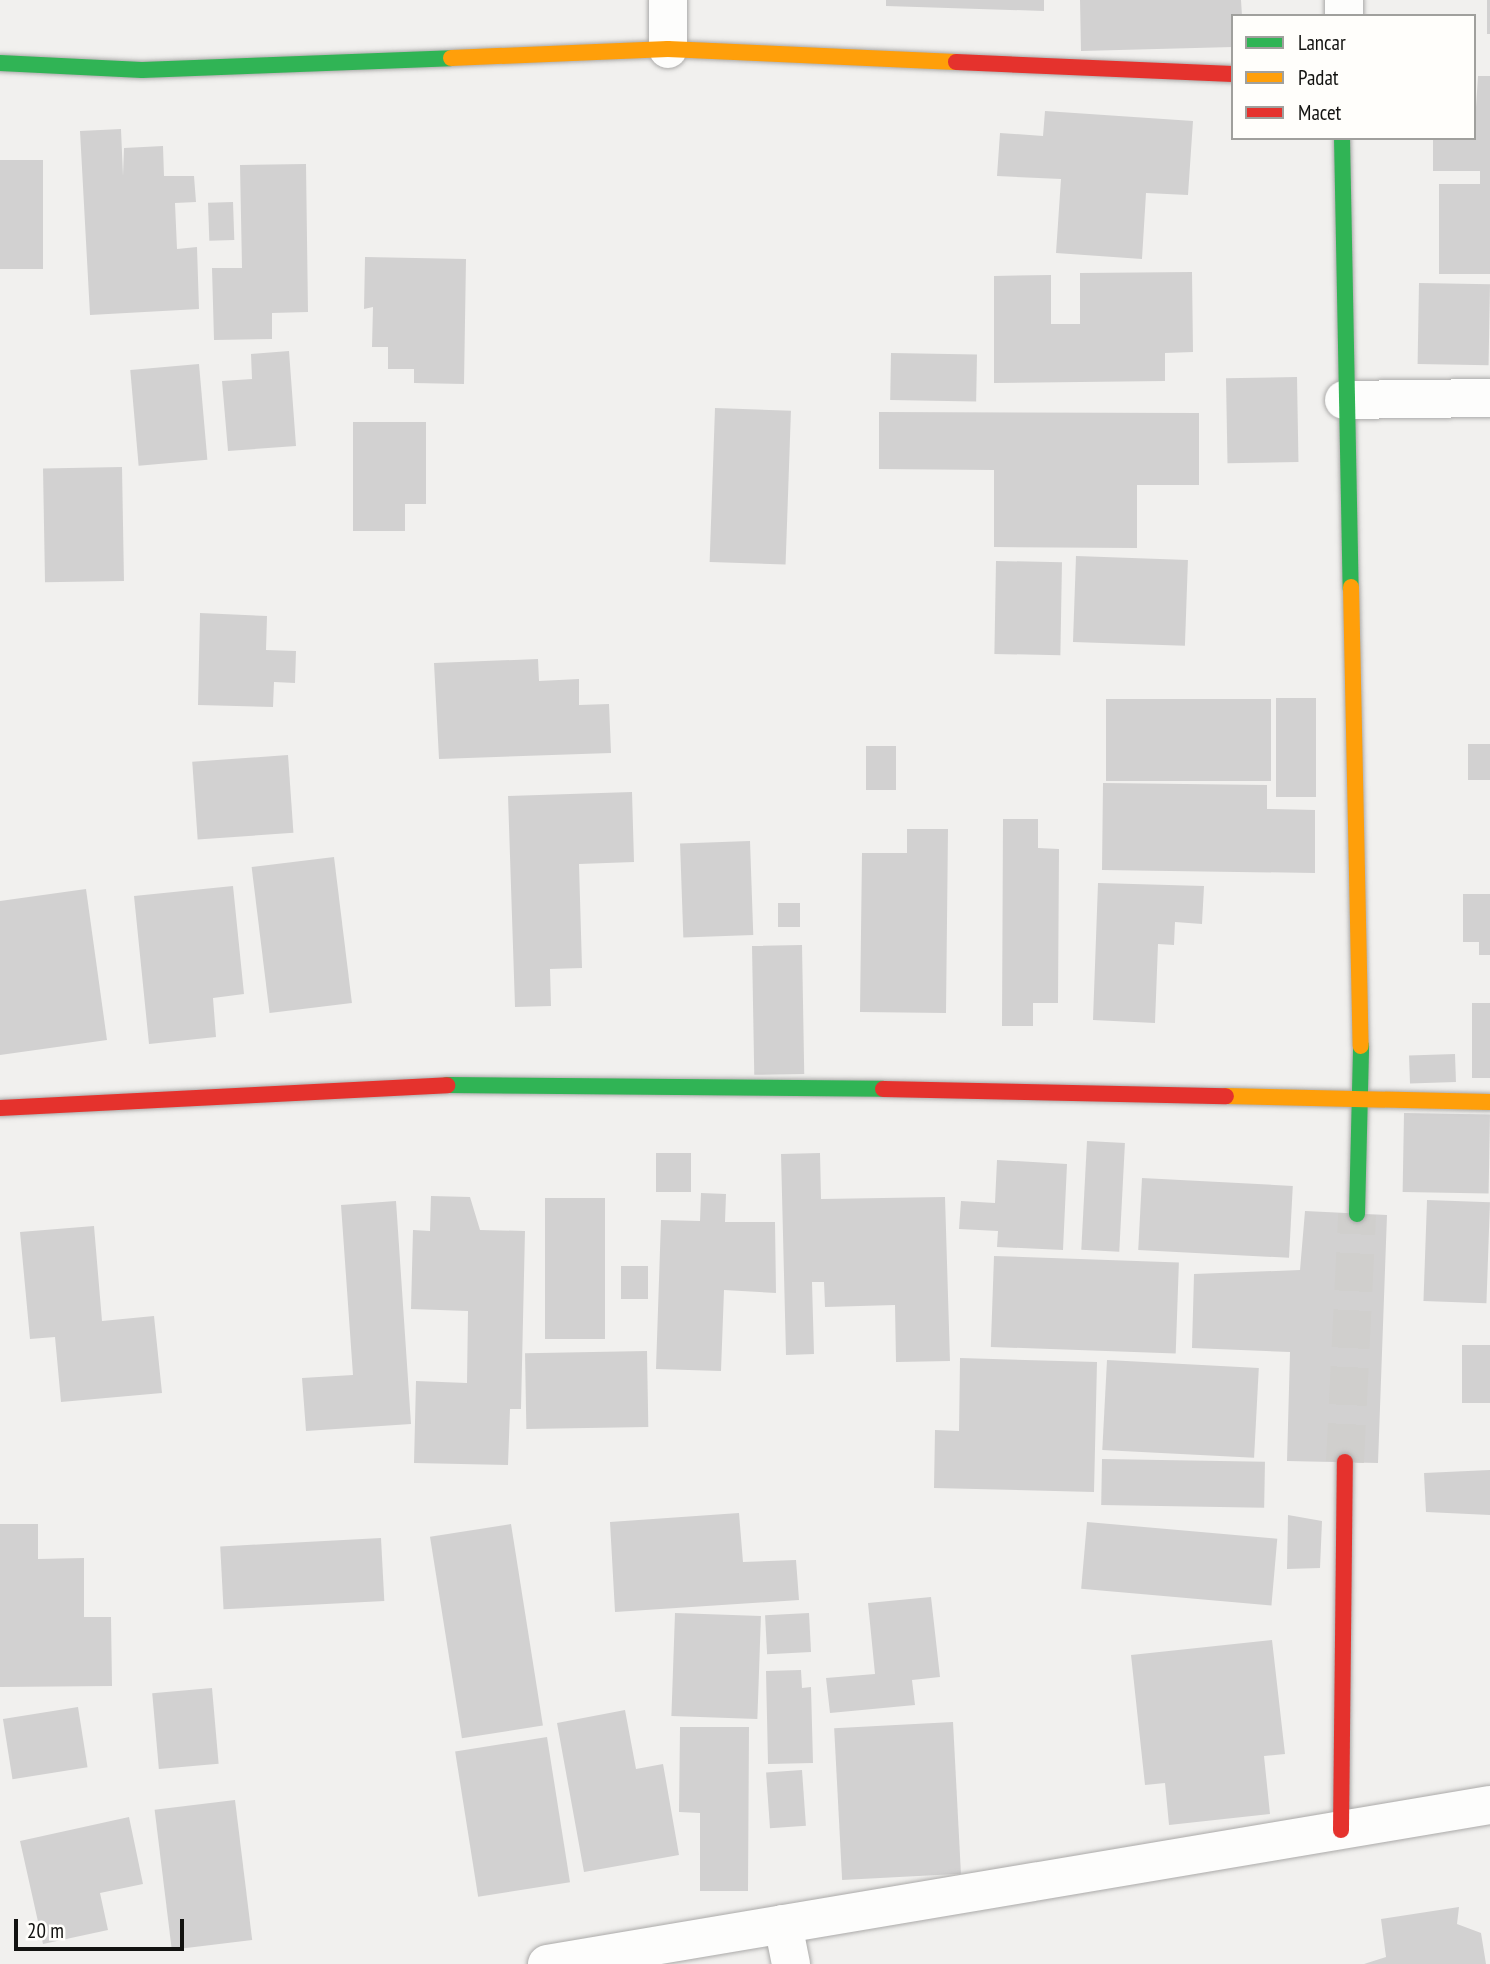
<!DOCTYPE html>
<html>
<head>
<meta charset="utf-8">
<style>
	body { margin:0 }
	#map { position:relative; width:1490px; height:1964px; overflow:hidden; background:#f1f0ee; font-family:"PT Sans Narrow",sans-serif }
	div>[style] { position:absolute }
	.building>* { inset:0; background:#d2d1d1; transform-origin:0 0 }
	.secondary-tunnel>* { height:38px; margin-top:-19px; transform-origin:0; background:repeating-linear-gradient(90deg,#d0cfcd 0 38px,transparent 0 57px) }
	.roads { filter:drop-shadow(0 0 2px #abaaa9) drop-shadow(0 0 2px #abaaa9) }
	.street>* { height:38px; margin:-19px; padding:0 19px; transform-origin:19px; border-radius:19px; background:#fdfdfc }
	.fast>* { height:16px; margin:-8px; padding:0 8px; transform-origin:8px; border-radius:8px; background:#30b455 }
	.slow>* { height:16px; margin:-8px; padding:0 8px; transform-origin:8px; border-radius:8px; background:#ff9f0a }
	.jam>* { height:16px; margin:-8px; padding:0 8px; transform-origin:8px; border-radius:8px; background:#e5322d }
	span { translate:-50% -50%; white-space:nowrap; text-align:center; line-height:1.15; -webkit-text-stroke:5px #fffefb; paint-order:stroke }
	.legend { position:absolute; left:1231px; top:14px; width:245px; height:126px; box-sizing:border-box; background:#fffefb; border:2px solid #a0a09d; margin:0; padding:9px 12px; list-style:none; font-size:21px; color:#121210 }
	.legend li { display:flex; align-items:center; gap:14px; height:35px }
	.legend b { width:35px; border:2px solid #a0a09d }
	.scale { position:absolute; left:14px; top:1919px; width:170px; height:32px; box-sizing:border-box; border:4px solid #121210; border-top:0; padding-left:9px; font-size:21px; line-height:24px; white-space:nowrap; color:#121210; -webkit-text-stroke:5px #fffefb; paint-order:stroke }
</style>
</head>
<body>
<div id="map">
	<div class="building">
		<i style="clip-path:polygon(886px 0,1044px 0,1044px 11px,886px 6px)"></i>
		<i style="clip-path:polygon(1080px 0,1241px 0,1242px 16px,1233px 16px,1233px 47px,1081px 51px)"></i>
		<i style="left:1487px;top:0;width:3px;height:34px"></i>
		<i style="clip-path:polygon(1478px 76px,1490px 76px,1490px 274px,1439px 274px,1439px 184px,1480px 184px,1480px 171px,1433px 171px,1433px 138px,1474px 138px)"></i>
		<i style="clip-path:polygon(1045px 111px,1193px 121px,1188px 195px,1146px 193px,1142px 259px,1056px 253px,1061px 179px,997px 176px,1000px 133px,1043px 136px)"></i>
		<i style="clip-path:polygon(121px 129px,123px 176px,124px 148px,163px 146px,164px 176px,194px 176px,196px 202px,175px 203px,177px 249px,197px 247px,199px 309px,90px 315px,80px 131px)"></i>
		<i style="left:0;top:160px;width:43px;height:109px"></i>
		<i style="clip-path:polygon(306px 164px,308px 312px,272px 313px,272px 339px,214px 340px,212px 268px,242px 268px,240px 165px)"></i>
		<i style="left:233px;top:202px;width:38px;height:25px;rotate:88deg"></i>
		<i style="clip-path:polygon(365px 257px,466px 259px,464px 384px,414px 383px,414px 369px,388px 369px,388px 347px,372px 347px,373px 307px,364px 309px)"></i>
		<i style="clip-path:polygon(1192px 272px,1193px 352px,1165px 353px,1165px 381px,994px 383px,994px 276px,1051px 275px,1051px 324px,1080px 324px,1080px 273px)"></i>
		<i style="left:1419px;top:283px;width:71px;height:81px;rotate:1deg"></i>
		<i style="clip-path:polygon(289px 351px,296px 446px,228px 451px,222px 381px,252px 379px,251px 354px)"></i>
		<i style="left:891px;top:353px;width:86px;height:47px;rotate:1deg"></i>
		<i style="left:199px;top:364px;width:96px;height:69px;rotate:85deg"></i>
		<i style="left:1297px;top:377px;width:85px;height:71px;rotate:89deg"></i>
		<i style="left:715px;top:408px;width:76px;height:154px;rotate:2deg"></i>
		<i style="clip-path:polygon(879px 412px,1199px 413px,1199px 485px,1137px 485px,1137px 548px,994px 547px,994px 470px,879px 469px)"></i>
		<i style="clip-path:polygon(353px 422px,426px 422px,426px 504px,405px 504px,405px 531px,353px 531px)"></i>
		<i style="left:122px;top:467px;width:114px;height:79px;rotate:89deg"></i>
		<i style="left:1076px;top:556px;width:112px;height:86px;rotate:2deg"></i>
		<i style="left:996px;top:561px;width:66px;height:93px;rotate:1deg"></i>
		<i style="clip-path:polygon(200px 613px,267px 616px,266px 650px,296px 651px,295px 683px,274px 682px,273px 707px,198px 705px)"></i>
		<i style="clip-path:polygon(538px 659px,539px 681px,579px 679px,579px 705px,609px 704px,611px 753px,439px 759px,434px 663px)"></i>
		<i style="left:1276px;top:698px;width:40px;height:99px"></i>
		<i style="left:1106px;top:699px;width:165px;height:82px"></i>
		<i style="left:1468px;top:744px;width:22px;height:36px"></i>
		<i style="left:866px;top:746px;width:30px;height:44px"></i>
		<i style="left:288px;top:755px;width:78px;height:96px;rotate:86deg"></i>
		<i style="clip-path:polygon(1103px 783px,1267px 785px,1267px 809px,1315px 810px,1315px 873px,1102px 870px)"></i>
		<i style="clip-path:polygon(632px 792px,634px 862px,579px 864px,582px 968px,550px 969px,551px 1006px,515px 1007px,508px 796px)"></i>
		<i style="clip-path:polygon(1003px 819px,1038px 819px,1038px 848px,1059px 849px,1058px 1003px,1033px 1003px,1033px 1026px,1002px 1026px)"></i>
		<i style="clip-path:polygon(907px 829px,948px 829px,946px 1013px,860px 1012px,862px 853px,907px 853px)"></i>
		<i style="left:750px;top:841px;width:94px;height:70px;rotate:88deg"></i>
		<i style="left:334px;top:857px;width:147px;height:83px;rotate:83deg"></i>
		<i style="clip-path:polygon(1098px 883px,1204px 886px,1202px 924px,1175px 922px,1174px 945px,1158px 944px,1155px 1023px,1093px 1020px)"></i>
		<i style="clip-path:polygon(233px 886px,244px 994px,213px 998px,216px 1037px,149px 1044px,134px 896px)"></i>
		<i style="clip-path:polygon(86px 889px,107px 1040px,0 1055px,0 901px)"></i>
		<i style="clip-path:polygon(1463px 894px,1490px 894px,1490px 955px,1479px 955px,1479px 942px,1463px 942px)"></i>
		<i style="left:778px;top:903px;width:22px;height:24px"></i>
		<i style="left:802px;top:945px;width:129px;height:50px;rotate:89deg"></i>
		<i style="left:1472px;top:1003px;width:18px;height:75px"></i>
		<i style="left:1455px;top:1054px;width:28px;height:46px;rotate:88deg"></i>
		<i style="left:1404px;top:1113px;width:86px;height:79px;rotate:1deg"></i>
		<i style="left:1087px;top:1141px;width:38px;height:109px;rotate:3deg"></i>
		<i style="left:656px;top:1153px;width:35px;height:39px"></i>
		<i style="clip-path:polygon(820px 1153px,821px 1199px,945px 1197px,950px 1361px,896px 1362px,895px 1305px,825px 1307px,824px 1282px,812px 1282px,814px 1354px,786px 1355px,781px 1154px)"></i>
		<i style="clip-path:polygon(997px 1160px,1067px 1164px,1063px 1250px,997px 1247px,998px 1231px,959px 1229px,961px 1201px,995px 1203px)"></i>
		<i style="left:1142px;top:1178px;width:151px;height:72px;rotate:3deg"></i>
		<i style="clip-path:polygon(701px 1193px,726px 1194px,725px 1222px,775px 1222px,776px 1293px,724px 1290px,721px 1371px,656px 1369px,661px 1220px,700px 1221px)"></i>
		<i style="clip-path:polygon(431px 1196px,470px 1197px,480px 1230px,525px 1231px,521px 1409px,510px 1409px,508px 1465px,414px 1463px,416px 1381px,467px 1383px,468px 1311px,411px 1309px,413px 1230px,430px 1231px)"></i>
		<i style="left:545px;top:1198px;width:60px;height:141px"></i>
		<i style="left:1427px;top:1200px;width:63px;height:101px;rotate:2deg"></i>
		<i style="clip-path:polygon(396px 1201px,411px 1424px,306px 1431px,302px 1378px,353px 1375px,341px 1205px)"></i>
		<i style="clip-path:polygon(1305px 1211px,1387px 1215px,1378px 1463px,1287px 1461px,1290px 1352px,1192px 1348px,1194px 1274px,1300px 1270px)"></i>
		<i style="clip-path:polygon(94px 1226px,102px 1321px,154px 1316px,162px 1393px,61px 1402px,55px 1337px,30px 1339px,20px 1232px)"></i>
		<i style="left:994px;top:1256px;width:185px;height:91px;rotate:2deg"></i>
		<i style="left:621px;top:1266px;width:27px;height:33px"></i>
		<i style="left:1462px;top:1345px;width:28px;height:58px"></i>
		<i style="left:647px;top:1351px;width:76px;height:122px;rotate:89deg"></i>
		<i style="clip-path:polygon(960px 1358px,1097px 1362px,1094px 1492px,934px 1488px,935px 1430px,959px 1431px)"></i>
		<i style="left:1107px;top:1360px;width:152px;height:90px;rotate:3deg"></i>
		<i style="left:1102px;top:1459px;width:163px;height:46px;rotate:1deg"></i>
		<i style="clip-path:polygon(1490px 1470px,1490px 1515px,1426px 1512px,1424px 1473px)"></i>
		<i style="clip-path:polygon(739px 1513px,743px 1562px,796px 1560px,799px 1600px,615px 1612px,610px 1522px)"></i>
		<i style="clip-path:polygon(1288px 1515px,1322px 1521px,1320px 1568px,1287px 1569px)"></i>
		<i style="left:1087px;top:1522px;width:191px;height:67px;rotate:5deg"></i>
		<i style="clip-path:polygon(0 1524px,38px 1524px,38px 1559px,84px 1558px,84px 1617px,111px 1617px,112px 1686px,0 1687px)"></i>
		<i style="left:511px;top:1524px;width:204px;height:82px;rotate:81deg"></i>
		<i style="left:381px;top:1538px;width:63px;height:161px;rotate:87deg"></i>
		<i style="clip-path:polygon(931px 1597px,940px 1677px,912px 1680px,915px 1705px,830px 1713px,826px 1678px,875px 1674px,868px 1603px)"></i>
		<i style="left:675px;top:1613px;width:86px;height:103px;rotate:2deg"></i>
		<i style="left:809px;top:1613px;width:39px;height:44px;rotate:87deg"></i>
		<i style="clip-path:polygon(1272px 1640px,1285px 1754px,1264px 1756px,1270px 1814px,1169px 1825px,1165px 1783px,1145px 1785px,1131px 1655px)"></i>
		<i style="clip-path:polygon(801px 1670px,802px 1688px,811px 1687px,813px 1763px,768px 1764px,766px 1671px)"></i>
		<i style="left:212px;top:1688px;width:76px;height:60px;rotate:85deg"></i>
		<i style="left:78px;top:1707px;width:61px;height:76px;rotate:81deg"></i>
		<i style="clip-path:polygon(625px 1710px,636px 1769px,663px 1764px,679px 1855px,584px 1872px,557px 1723px)"></i>
		<i style="left:953px;top:1722px;width:152px;height:119px;rotate:87deg"></i>
		<i style="clip-path:polygon(680px 1727px,749px 1727px,748px 1891px,700px 1891px,700px 1813px,679px 1812px)"></i>
		<i style="left:547px;top:1737px;width:147px;height:93px;rotate:81deg"></i>
		<i style="left:802px;top:1770px;width:56px;height:36px;rotate:86deg"></i>
		<i style="left:235px;top:1800px;width:141px;height:81px;rotate:83deg"></i>
		<i style="clip-path:polygon(129px 1817px,143px 1884px,100px 1893px,108px 1930px,43px 1944px,20px 1841px)"></i>
		<i style="clip-path:polygon(1459px 1907px,1457px 1924px,1481px 1933px,1486px 1964px,1364px 1964px,1386px 1957px,1381px 1919px)"></i>
	</div>
	<div class="secondary-tunnel">
		<i style="left:1345px;top:1462px;width:248px;rotate:-87.2deg"></i>
	</div>
	<div class="roads">
		<div class="street">
			<i style="left:668px;top:0;width:49px;rotate:90deg"></i>
			<i style="left:1344px;top:16px;width:16px;rotate:-90deg"></i>
			<i style="left:1344px;top:400px;width:146px;rotate:-0.8deg"></i>
			<i style="left:783px;top:1924px;width:41px;rotate:78.7deg"></i>
			<i style="left:547px;top:1964px;width:956px;rotate:-9.57deg"></i>
		</div>
		<div class="fast">
			<i style="left:0;top:63px;width:142px;rotate:2.8deg"></i>
			<i style="left:142px;top:70px;width:309px;rotate:-2.2deg"></i>
			<i style="left:1342px;top:138px;width:449px;rotate:88.9deg"></i>
			<i style="left:447px;top:1085px;width:436px;rotate:0.5deg"></i>
			<i style="left:1357px;top:1214px;width:168px;rotate:-88.6deg"></i>
		</div>
		<div class="slow">
			<i style="left:451px;top:58px;width:217px;rotate:-2.4deg"></i>
			<i style="left:668px;top:49px;width:288px;rotate:2.6deg"></i>
			<i style="left:1351px;top:587px;width:459px;rotate:88.8deg"></i>
			<i style="left:1226px;top:1096px;width:264px;rotate:1.3deg"></i>
		</div>
		<div class="jam">
			<i style="left:956px;top:62px;width:277px;rotate:2.5deg"></i>
			<i style="left:883px;top:1089px;width:343px;rotate:1.2deg"></i>
			<i style="left:0;top:1108px;width:448px;rotate:-2.9deg"></i>
			<i style="left:1341px;top:1830px;width:368px;rotate:-89.4deg"></i>
		</div>
	</div>
	<ul class="legend">
	<li><b style="height:9px;background:#30b455"></b>Lancar</li>
	<li><b style="height:9px;background:#ff9f0a"></b>Padat</li>
	<li><b style="height:9px;background:#e5322d"></b>Macet</li>
	</ul>
	<div class="scale">20 m</div>
</div>
</body>
</html>
